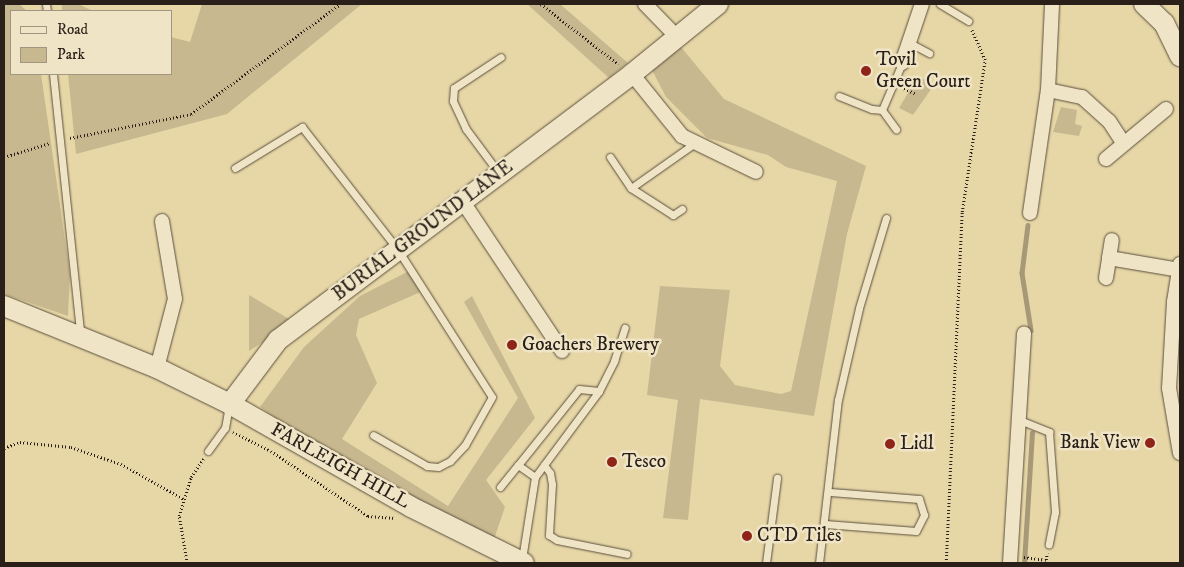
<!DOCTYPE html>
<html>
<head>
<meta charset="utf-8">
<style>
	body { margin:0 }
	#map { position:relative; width:1184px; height:567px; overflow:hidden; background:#e7d7a7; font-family:"IM FELL DW Pica",serif }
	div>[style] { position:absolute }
	.green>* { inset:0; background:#c7b88f }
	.stream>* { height:4.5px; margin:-2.25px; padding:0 2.25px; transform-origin:2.25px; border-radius:2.25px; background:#a79977 }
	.path>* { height:2.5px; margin-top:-1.25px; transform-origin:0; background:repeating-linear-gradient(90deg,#2b2019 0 1px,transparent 0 3.5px) }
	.roads { filter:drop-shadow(0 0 1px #5a4e3c) drop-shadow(0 0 1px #5a4e3c) }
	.lane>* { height:7px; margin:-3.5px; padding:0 3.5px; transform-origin:3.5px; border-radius:3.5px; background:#efe5c6 }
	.street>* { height:14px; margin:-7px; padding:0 7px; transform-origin:7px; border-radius:7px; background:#efe5c6 }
	.secondary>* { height:20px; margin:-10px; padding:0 10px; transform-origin:10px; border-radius:10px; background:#efe5c6 }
	.dots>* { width:14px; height:14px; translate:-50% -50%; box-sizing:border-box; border:2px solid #efe5c6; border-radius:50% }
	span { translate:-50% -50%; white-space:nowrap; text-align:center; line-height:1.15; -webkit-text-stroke:5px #efe5c6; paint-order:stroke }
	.poi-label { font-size:19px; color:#2b2019 }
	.left { translate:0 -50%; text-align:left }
	.right { translate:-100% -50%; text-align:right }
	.street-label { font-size:19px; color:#2b2019 }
	.frame { position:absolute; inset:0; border:5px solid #2b2019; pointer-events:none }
	.legend { position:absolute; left:10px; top:10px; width:162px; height:65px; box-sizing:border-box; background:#efe5c6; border:1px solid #a19681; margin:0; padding:6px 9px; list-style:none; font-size:15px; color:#2b2019 }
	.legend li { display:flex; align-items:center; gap:10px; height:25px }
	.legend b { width:25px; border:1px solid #a19681 }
</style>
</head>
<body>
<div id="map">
	<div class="green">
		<i style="clip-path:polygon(4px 4px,19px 4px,27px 11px,11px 11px,11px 74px,41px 74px,70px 274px,68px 316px,4px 294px)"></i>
		<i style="clip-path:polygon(62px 4px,78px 4px,93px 11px,62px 11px)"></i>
		<i style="clip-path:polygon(202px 4px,362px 4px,227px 114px,76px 154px,68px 74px,171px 74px,171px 37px,190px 42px)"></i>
		<i style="clip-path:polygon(527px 4px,560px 4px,628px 63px,609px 78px)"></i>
		<i style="clip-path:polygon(681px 47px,724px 99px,866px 166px,847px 234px,814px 416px,700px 399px,688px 520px,663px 518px,678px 400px,647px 395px,660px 286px,730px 290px,720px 366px,735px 385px,781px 394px,791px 391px,837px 181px,786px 167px,768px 155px,707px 138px,666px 97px,652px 70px)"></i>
		<i style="clip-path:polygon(918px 76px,934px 85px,913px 115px,899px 108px)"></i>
		<i style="clip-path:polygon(1061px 107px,1077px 110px,1075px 124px,1082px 126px,1079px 136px,1053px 132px)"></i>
		<i style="clip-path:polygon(411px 270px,425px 290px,359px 319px,356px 335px,377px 383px,342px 439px,448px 506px,518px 398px,464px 302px,472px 296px,535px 418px,486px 480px,505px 507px,494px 539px,342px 463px,260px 407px,304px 347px,360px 296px)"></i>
		<i style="clip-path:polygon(249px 295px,294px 322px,249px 351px)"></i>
	</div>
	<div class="stream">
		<i style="left:1028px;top:225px;width:48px;rotate:97.1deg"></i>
		<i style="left:1022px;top:273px;width:58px;rotate:81deg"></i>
		<i style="left:1024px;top:563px;width:130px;rotate:-86.5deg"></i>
	</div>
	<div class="path">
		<i style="left:541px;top:4px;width:98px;rotate:37.9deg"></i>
		<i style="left:901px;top:87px;width:17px;rotate:25deg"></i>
		<i style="left:70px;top:138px;width:123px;rotate:-11.2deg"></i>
		<i style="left:191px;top:114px;width:185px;rotate:-36.4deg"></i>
		<i style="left:4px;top:157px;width:48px;rotate:-16.9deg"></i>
		<i style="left:233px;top:432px;width:42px;rotate:26.6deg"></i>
		<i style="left:271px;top:451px;width:117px;rotate:33.8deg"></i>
		<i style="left:368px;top:516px;width:28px;rotate:4deg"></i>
		<i style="left:4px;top:448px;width:17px;rotate:-21deg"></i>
		<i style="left:20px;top:442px;width:51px;rotate:5.6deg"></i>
		<i style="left:71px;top:447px;width:53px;rotate:18.8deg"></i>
		<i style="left:121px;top:464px;width:72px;rotate:29.1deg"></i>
		<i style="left:1024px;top:557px;width:22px;rotate:8deg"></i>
		<i style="left:1046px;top:560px;width:7px;rotate:-82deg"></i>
		<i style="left:187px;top:563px;width:48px;rotate:-99.7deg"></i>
		<i style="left:179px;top:516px;width:41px;rotate:-72.9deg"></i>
		<i style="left:191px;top:477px;width:22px;rotate:-56deg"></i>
		<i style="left:946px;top:563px;width:351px;rotate:-87.4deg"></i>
		<i style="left:962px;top:212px;width:154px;rotate:-81.4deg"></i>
		<i style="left:985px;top:60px;width:34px;rotate:-114deg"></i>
	</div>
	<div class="roads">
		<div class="lane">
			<i style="left:46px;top:4px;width:7px;rotate:82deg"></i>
			<i style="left:940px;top:4px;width:33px;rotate:31deg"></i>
			<i style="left:908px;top:42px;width:24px;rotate:28deg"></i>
			<i style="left:53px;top:74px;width:260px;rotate:84deg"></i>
			<i style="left:839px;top:96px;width:35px;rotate:22deg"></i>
			<i style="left:872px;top:109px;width:10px;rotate:6deg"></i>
			<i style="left:882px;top:110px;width:51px;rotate:-66.9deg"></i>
			<i style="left:882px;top:110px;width:24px;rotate:54deg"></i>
			<i style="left:610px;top:157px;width:37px;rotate:56deg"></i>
			<i style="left:235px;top:168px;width:79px;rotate:-31.5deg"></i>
			<i style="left:302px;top:127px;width:156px;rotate:52deg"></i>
			<i style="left:398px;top:250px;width:174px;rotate:57.4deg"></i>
			<i style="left:492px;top:397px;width:55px;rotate:119.4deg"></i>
			<i style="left:465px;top:445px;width:22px;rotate:133deg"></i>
			<i style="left:450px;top:461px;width:13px;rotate:153deg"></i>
			<i style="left:438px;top:467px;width:11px;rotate:-175deg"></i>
			<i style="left:427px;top:466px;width:62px;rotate:-150.1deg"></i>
			<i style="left:498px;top:172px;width:54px;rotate:-126.7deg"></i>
			<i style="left:466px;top:129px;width:31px;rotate:-115deg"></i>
			<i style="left:453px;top:101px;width:13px;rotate:-86deg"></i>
			<i style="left:454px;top:88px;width:56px;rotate:-33.4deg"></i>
			<i style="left:682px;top:209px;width:11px;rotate:146deg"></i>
			<i style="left:673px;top:215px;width:50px;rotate:-147.3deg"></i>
			<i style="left:631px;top:188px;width:78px;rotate:-35.1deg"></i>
			<i style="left:1017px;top:419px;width:35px;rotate:22deg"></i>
			<i style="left:1049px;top:432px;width:80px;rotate:85.7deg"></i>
			<i style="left:1055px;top:512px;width:33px;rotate:101deg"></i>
			<i style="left:208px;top:451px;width:29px;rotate:-54deg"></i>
			<i style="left:225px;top:428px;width:23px;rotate:-80deg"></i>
			<i style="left:544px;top:465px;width:10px;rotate:53deg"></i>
			<i style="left:550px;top:473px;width:11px;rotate:80deg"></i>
			<i style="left:552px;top:484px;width:51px;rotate:93.4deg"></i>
			<i style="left:549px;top:535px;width:9px;rotate:32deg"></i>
			<i style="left:557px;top:540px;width:71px;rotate:11.3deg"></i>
			<i style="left:535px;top:477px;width:21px;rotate:-145deg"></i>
			<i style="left:518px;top:465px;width:97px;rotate:-51.2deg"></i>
			<i style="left:579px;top:389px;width:20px;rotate:6deg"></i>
			<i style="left:500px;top:487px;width:28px;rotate:-51deg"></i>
			<i style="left:825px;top:524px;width:91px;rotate:4.4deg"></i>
			<i style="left:916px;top:531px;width:18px;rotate:-63deg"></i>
			<i style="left:924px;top:515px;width:17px;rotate:-107deg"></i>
			<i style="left:919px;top:499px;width:89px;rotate:-175.5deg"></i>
			<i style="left:522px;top:559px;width:83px;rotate:-81deg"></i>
			<i style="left:535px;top:477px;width:107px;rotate:-53.3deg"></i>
			<i style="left:599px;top:391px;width:34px;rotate:-63deg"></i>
			<i style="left:614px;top:361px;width:35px;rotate:-72deg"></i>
			<i style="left:766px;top:563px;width:86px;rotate:-82.6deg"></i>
			<i style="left:819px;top:563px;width:164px;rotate:-83.4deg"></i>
			<i style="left:838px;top:400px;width:94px;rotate:-77.1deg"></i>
			<i style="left:859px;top:308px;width:94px;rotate:-73.3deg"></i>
		</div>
		<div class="street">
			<i style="left:645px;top:4px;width:47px;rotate:45.9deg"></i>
			<i style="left:902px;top:63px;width:62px;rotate:-71.3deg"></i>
			<i style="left:632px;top:74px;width:80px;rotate:51.1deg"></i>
			<i style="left:682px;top:136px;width:82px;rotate:25.9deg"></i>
			<i style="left:1048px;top:90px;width:35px;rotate:12deg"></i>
			<i style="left:1082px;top:97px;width:36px;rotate:42deg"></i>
			<i style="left:1109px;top:121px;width:27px;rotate:57deg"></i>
			<i style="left:1106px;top:159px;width:78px;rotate:-39.8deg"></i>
			<i style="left:463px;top:202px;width:179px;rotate:56.4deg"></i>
			<i style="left:1030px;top:213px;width:124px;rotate:-81.7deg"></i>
			<i style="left:1048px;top:90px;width:86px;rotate:-87.3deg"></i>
			<i style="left:1109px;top:258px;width:18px;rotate:-81deg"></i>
			<i style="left:1180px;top:264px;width:38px;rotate:99deg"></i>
			<i style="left:1174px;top:302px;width:86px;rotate:93.3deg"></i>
			<i style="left:1169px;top:388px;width:66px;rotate:80.4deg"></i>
			<i style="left:1106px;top:278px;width:20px;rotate:-81deg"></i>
			<i style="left:1109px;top:258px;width:71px;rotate:9.7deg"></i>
			<i style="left:157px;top:368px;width:71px;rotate:-75.4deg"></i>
			<i style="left:175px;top:299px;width:79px;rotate:-99.5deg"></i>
			<i style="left:1010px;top:563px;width:230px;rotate:-86.5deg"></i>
		</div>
		<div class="secondary">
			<i style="left:1144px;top:4px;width:28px;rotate:44deg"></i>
			<i style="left:1164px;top:23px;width:37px;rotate:64deg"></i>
			<i style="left:4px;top:306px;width:165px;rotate:22.1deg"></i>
			<i style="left:157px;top:368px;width:81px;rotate:26.3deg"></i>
			<i style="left:230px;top:404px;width:208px;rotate:29.6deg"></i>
			<i style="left:411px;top:507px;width:126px;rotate:26.4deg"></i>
			<i style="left:230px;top:404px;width:80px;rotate:-53.1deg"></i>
			<i style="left:278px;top:340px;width:443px;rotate:-36.9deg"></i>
			<i style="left:632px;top:74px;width:111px;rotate:-39.1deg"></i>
		</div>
	</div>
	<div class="dots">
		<i style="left:866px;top:71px;background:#8f2418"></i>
		<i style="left:512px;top:345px;background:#8f2418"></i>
		<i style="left:1150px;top:443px;background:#8f2418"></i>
		<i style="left:890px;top:444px;background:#8f2418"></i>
		<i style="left:612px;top:462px;background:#8f2418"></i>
		<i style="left:747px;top:536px;background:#8f2418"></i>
	</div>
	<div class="poi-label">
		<span class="left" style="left:876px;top:71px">Tovil<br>Green Court</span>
		<span class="left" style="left:522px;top:345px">Goachers Brewery</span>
		<span class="right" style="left:1140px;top:443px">Bank View</span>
		<span class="left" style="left:900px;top:444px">Lidl</span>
		<span class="left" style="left:622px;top:462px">Tesco</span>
		<span class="left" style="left:757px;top:536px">CTD Tiles</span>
	</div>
	<div class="street-label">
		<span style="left:423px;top:231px;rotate:-37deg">BURIAL GROUND LANE</span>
		<span style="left:340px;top:466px;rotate:29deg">FARLEIGH HILL</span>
	</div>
	<div class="frame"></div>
	<ul class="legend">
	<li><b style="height:6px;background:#efe5c6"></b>Road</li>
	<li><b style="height:14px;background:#c7b88f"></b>Park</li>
	</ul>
</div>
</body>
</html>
